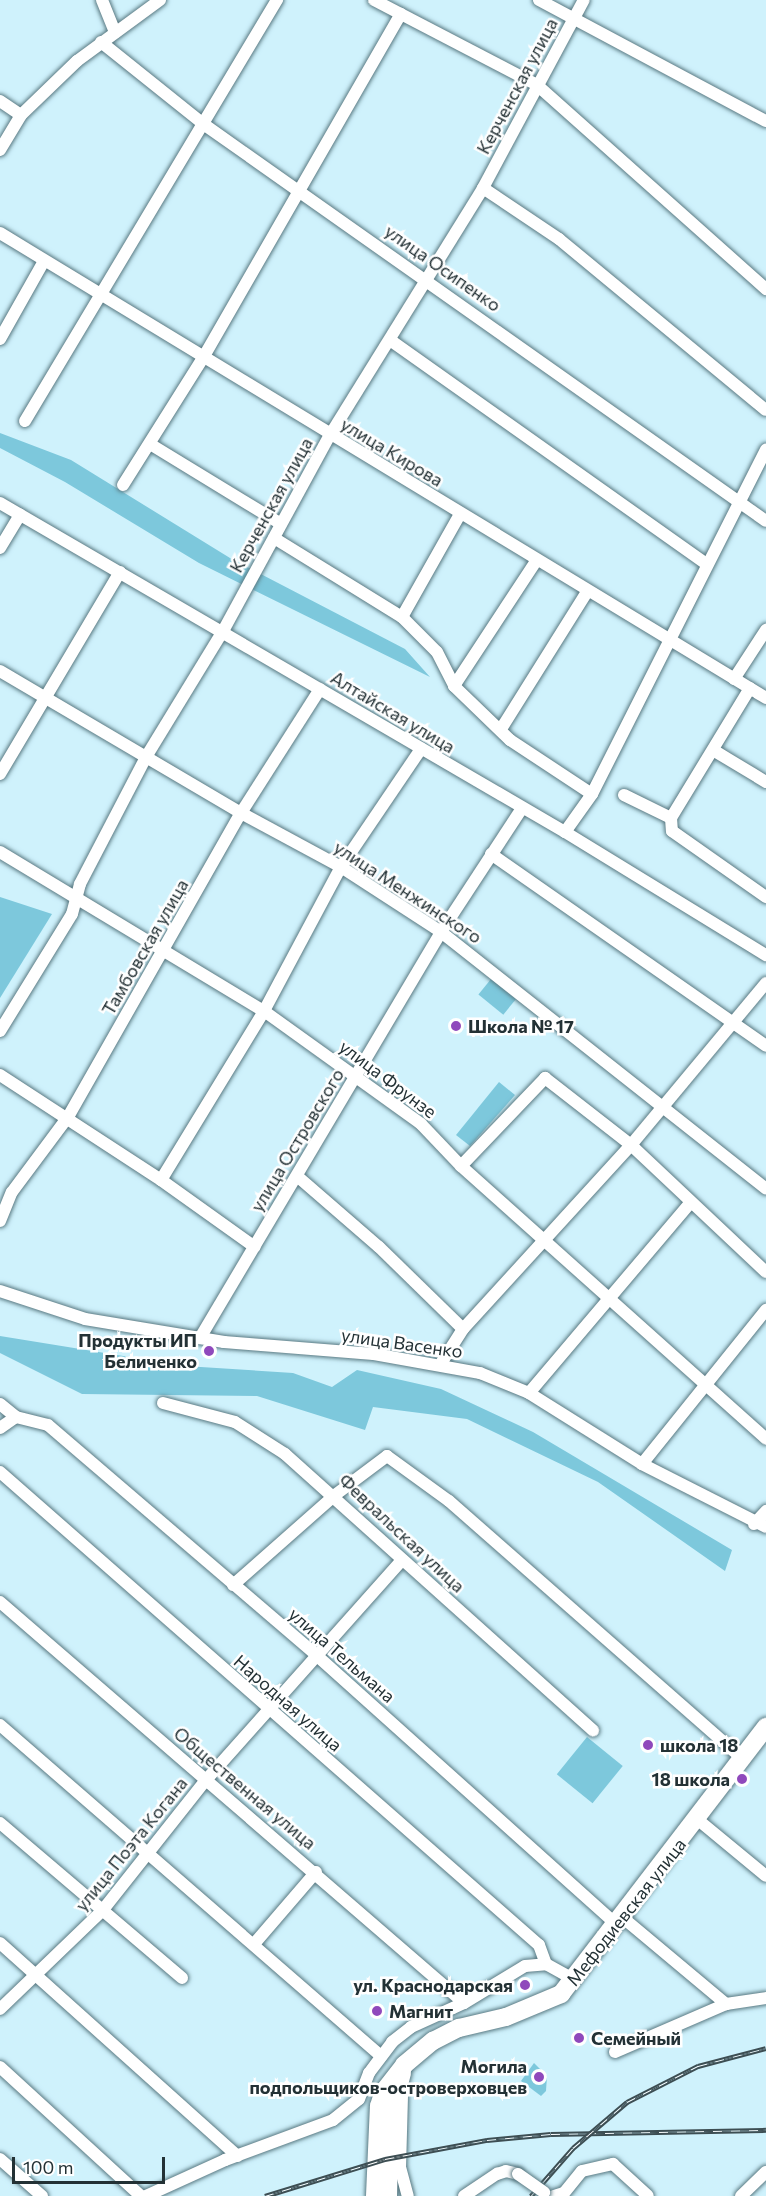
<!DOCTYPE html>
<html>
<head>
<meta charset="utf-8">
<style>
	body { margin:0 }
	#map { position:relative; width:766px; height:2196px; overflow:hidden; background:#cff2fc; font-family:Commissioner,sans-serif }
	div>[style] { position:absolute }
	.green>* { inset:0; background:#7dc8dc; transform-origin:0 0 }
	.roads { filter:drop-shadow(0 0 2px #597982) drop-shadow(0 0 2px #597982) }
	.minor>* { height:12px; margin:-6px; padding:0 6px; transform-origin:6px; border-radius:6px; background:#fff }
	.primary>* { height:18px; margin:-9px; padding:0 9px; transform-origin:9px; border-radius:9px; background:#fff }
	.rail>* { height:5px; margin-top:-2.5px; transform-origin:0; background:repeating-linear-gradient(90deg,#fff 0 9px,#3d4e53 0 18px); box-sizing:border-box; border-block:2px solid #3d4e53 }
	.bridges { filter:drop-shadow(0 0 2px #597982) drop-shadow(0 0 2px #597982) }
	.minor-bridge>* { height:12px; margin:-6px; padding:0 6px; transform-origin:6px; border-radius:6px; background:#fff }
	.dots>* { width:16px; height:16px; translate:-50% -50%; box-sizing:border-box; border:3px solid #fff; border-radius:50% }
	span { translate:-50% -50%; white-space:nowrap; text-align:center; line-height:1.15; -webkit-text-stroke:5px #fff; paint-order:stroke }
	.street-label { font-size:18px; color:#233135 }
	.poi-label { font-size:18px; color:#233135; font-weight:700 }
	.left { translate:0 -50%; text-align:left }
	.right { translate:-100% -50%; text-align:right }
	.scale { position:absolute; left:12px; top:2157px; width:153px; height:27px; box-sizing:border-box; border:3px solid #233135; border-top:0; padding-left:8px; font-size:18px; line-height:21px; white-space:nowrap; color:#233135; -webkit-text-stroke:4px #fff; paint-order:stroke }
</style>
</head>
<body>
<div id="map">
	<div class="green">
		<i style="clip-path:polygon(0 433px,71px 460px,230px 558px,405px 649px,430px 677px,199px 563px,65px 482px,0 448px)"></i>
		<i style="clip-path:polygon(0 897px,52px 914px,0 998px)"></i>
		<i style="left:491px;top:979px;width:32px;height:20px;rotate:39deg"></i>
		<i style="clip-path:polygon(499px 1082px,515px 1095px,470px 1146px,456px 1135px)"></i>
		<i style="clip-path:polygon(0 1336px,185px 1366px,293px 1373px,332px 1387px,357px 1370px,441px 1389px,533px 1432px,732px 1550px,725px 1571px,598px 1482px,467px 1419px,373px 1407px,365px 1430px,257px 1396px,82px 1394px,0 1353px)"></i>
		<i style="left:587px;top:1737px;width:46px;height:48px;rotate:39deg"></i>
		<i style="clip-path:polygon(534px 2063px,547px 2076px,546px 2091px,541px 2096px,521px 2081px)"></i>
	</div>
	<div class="roads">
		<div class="minor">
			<i style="left:102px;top:0;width:35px;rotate:68deg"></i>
			<i style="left:374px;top:0;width:184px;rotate:27.5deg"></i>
			<i style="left:537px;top:85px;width:307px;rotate:41.7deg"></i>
			<i style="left:539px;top:0;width:257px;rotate:28.1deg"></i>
			<i style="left:101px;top:42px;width:129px;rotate:38.7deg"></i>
			<i style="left:202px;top:123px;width:690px;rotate:35.21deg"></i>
			<i style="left:0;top:101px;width:25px;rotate:34deg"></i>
			<i style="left:0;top:150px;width:41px;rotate:-59deg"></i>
			<i style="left:21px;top:115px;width:78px;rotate:-44deg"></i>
			<i style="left:77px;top:61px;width:103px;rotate:-36.3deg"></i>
			<i style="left:483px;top:188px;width:92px;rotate:33.9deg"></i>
			<i style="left:559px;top:239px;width:268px;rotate:39.6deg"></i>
			<i style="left:0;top:233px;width:896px;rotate:31.26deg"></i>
			<i style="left:0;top:339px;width:90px;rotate:-60.6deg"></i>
			<i style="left:390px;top:340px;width:387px;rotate:35.3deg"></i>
			<i style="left:25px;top:421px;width:491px;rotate:-59.1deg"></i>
			<i style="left:150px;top:444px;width:153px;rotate:31.4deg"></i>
			<i style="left:123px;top:485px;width:150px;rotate:-57.8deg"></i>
			<i style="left:203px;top:358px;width:397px;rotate:-60.1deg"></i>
			<i style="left:0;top:503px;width:654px;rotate:30.21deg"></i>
			<i style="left:565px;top:832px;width:236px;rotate:31.5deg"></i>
			<i style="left:274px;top:538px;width:150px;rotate:31.7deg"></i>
			<i style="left:402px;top:617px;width:49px;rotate:45deg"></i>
			<i style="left:437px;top:652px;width:38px;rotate:63deg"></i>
			<i style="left:454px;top:686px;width:78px;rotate:44deg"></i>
			<i style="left:510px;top:740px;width:98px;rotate:33.4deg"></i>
			<i style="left:0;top:548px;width:39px;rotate:-59deg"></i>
			<i style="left:402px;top:617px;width:118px;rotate:-60.6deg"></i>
			<i style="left:0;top:671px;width:280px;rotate:30.5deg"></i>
			<i style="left:241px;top:813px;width:114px;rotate:28.4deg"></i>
			<i style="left:341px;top:867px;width:119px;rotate:33deg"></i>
			<i style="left:441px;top:932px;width:414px;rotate:38.3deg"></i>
			<i style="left:734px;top:679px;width:59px;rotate:-56.9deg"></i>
			<i style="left:454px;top:686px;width:149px;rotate:-56.7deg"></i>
			<i style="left:501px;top:729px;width:162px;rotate:-57.9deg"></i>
			<i style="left:713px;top:750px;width:62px;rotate:31.1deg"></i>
			<i style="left:0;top:774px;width:235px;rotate:-59.3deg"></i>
			<i style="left:624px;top:795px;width:52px;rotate:26.1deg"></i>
			<i style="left:671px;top:818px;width:13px;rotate:86deg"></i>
			<i style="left:672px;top:831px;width:115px;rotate:35.1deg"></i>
			<i style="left:671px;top:818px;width:152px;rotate:-58.7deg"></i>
			<i style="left:565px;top:832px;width:47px;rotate:-54.6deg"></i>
			<i style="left:592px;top:794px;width:386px;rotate:-63.2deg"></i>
			<i style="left:0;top:852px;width:308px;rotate:31.1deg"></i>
			<i style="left:264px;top:1011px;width:193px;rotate:35.7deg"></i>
			<i style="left:421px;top:1124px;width:58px;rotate:46.4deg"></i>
			<i style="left:461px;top:1166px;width:409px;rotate:41.8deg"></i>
			<i style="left:491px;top:854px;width:335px;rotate:34.9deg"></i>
			<i style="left:0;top:1031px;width:137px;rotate:-58.4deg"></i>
			<i style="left:72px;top:914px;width:31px;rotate:-75deg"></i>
			<i style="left:80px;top:884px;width:143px;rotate:-62.5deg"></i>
			<i style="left:146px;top:757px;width:148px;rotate:-58.6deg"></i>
			<i style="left:223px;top:631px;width:223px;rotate:-61.4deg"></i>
			<i style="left:330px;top:435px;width:291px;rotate:-58.2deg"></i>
			<i style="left:483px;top:188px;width:213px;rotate:-61.8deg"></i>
			<i style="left:0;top:1075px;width:192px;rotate:33.1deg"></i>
			<i style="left:161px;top:1180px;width:115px;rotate:35.5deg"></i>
			<i style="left:461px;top:1166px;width:122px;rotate:-46.3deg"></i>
			<i style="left:545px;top:1078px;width:109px;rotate:37.9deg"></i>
			<i style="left:631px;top:1145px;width:185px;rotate:43.3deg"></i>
			<i style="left:297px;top:1176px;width:108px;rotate:40.9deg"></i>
			<i style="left:379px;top:1247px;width:117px;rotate:44.3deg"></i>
			<i style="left:161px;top:1180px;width:198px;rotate:-58.6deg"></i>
			<i style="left:264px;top:1011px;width:163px;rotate:-61.9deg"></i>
			<i style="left:341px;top:867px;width:143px;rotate:-55.9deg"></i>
			<i style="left:0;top:1221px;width:31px;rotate:-68deg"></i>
			<i style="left:12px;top:1192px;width:94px;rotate:-53.3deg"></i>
			<i style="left:68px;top:1117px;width:350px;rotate:-60.4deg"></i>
			<i style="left:241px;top:813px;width:147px;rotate:-57.5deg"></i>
			<i style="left:0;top:1291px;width:89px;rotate:18.2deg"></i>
			<i style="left:85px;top:1319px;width:141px;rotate:9.4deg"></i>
			<i style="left:224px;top:1342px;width:150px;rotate:4.6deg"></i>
			<i style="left:374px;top:1354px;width:108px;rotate:10.2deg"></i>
			<i style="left:480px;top:1373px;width:53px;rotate:22.2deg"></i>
			<i style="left:529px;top:1393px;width:133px;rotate:32.1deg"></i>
			<i style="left:642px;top:1464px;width:139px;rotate:26.9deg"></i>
			<i style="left:200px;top:1338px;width:472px;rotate:-59.3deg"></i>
			<i style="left:441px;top:932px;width:148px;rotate:-56.8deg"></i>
			<i style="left:440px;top:1365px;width:43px;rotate:-57.4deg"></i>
			<i style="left:463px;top:1329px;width:249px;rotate:-47.6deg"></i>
			<i style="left:631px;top:1145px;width:211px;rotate:-50.2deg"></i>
			<i style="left:529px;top:1393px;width:250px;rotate:-49.7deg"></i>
			<i style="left:163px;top:1403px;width:74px;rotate:14.8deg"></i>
			<i style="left:235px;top:1422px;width:59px;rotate:32.6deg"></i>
			<i style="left:285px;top:1454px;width:414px;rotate:41.9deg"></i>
			<i style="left:0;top:1404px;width:21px;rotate:39deg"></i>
			<i style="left:0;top:1428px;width:19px;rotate:-35deg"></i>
			<i style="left:16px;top:1417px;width:33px;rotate:14deg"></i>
			<i style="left:48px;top:1425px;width:352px;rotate:40.6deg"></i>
			<i style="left:315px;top:1654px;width:406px;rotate:41.9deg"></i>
			<i style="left:642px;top:1464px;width:198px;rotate:-51.2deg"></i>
			<i style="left:0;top:1472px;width:717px;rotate:41.27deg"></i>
			<i style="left:539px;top:1945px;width:20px;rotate:70deg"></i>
			<i style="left:754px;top:1524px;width:18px;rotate:-47deg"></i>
			<i style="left:233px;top:1585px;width:136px;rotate:-41.4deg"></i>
			<i style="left:335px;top:1495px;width:65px;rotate:-36.9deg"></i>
			<i style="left:387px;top:1456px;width:77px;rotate:36deg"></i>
			<i style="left:449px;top:1501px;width:390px;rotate:41.3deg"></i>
			<i style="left:0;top:1602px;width:613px;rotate:40.83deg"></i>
			<i style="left:0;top:1725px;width:505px;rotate:40.98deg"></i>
			<i style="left:697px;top:1819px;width:89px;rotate:39.6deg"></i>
			<i style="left:0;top:1823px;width:239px;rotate:40.4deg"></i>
			<i style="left:622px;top:1917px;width:136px;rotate:39.9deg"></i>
			<i style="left:0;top:1943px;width:319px;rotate:41.9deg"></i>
			<i style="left:254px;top:1944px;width:95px;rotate:-49.3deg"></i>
			<i style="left:0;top:2009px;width:141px;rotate:-43.9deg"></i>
			<i style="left:102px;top:1911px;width:167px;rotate:-51.6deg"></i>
			<i style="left:206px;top:1780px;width:295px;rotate:-48.3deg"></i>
			<i style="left:615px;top:2052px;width:121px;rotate:-23.4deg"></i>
			<i style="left:726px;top:2004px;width:40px;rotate:-8.5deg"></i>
			<i style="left:0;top:2067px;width:191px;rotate:42.5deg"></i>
			<i style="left:402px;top:2096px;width:71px;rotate:91.6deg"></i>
			<i style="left:400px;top:2167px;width:30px;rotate:75deg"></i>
			<i style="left:0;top:2159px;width:56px;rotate:41.4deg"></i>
			<i style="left:146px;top:2196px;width:87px;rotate:-24.5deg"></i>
			<i style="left:225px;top:2160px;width:115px;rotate:-20.3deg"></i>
			<i style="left:333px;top:2120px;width:33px;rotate:-39deg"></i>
			<i style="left:359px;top:2099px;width:28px;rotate:-69deg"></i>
			<i style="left:369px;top:2073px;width:39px;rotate:-53deg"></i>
			<i style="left:392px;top:2042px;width:24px;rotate:-38deg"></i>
			<i style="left:411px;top:2027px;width:58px;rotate:-24.4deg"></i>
			<i style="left:464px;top:2003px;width:71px;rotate:-31.2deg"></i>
			<i style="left:525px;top:1966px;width:21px;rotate:-5deg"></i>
			<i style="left:546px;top:1964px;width:33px;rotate:29deg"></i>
			<i style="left:464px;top:2196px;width:40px;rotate:-34deg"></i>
			<i style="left:497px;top:2174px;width:9px;rotate:-18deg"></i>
			<i style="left:506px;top:2171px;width:12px;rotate:14deg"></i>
			<i style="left:554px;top:2196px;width:10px;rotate:-17deg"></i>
			<i style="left:564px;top:2193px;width:28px;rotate:-51deg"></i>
			<i style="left:582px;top:2171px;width:32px;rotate:-13deg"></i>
			<i style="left:613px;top:2164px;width:47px;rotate:42.4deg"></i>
			<i style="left:741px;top:2196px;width:35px;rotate:-44deg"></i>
		</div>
		<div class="primary">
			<i style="left:375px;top:2196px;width:90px;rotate:-87.5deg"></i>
			<i style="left:379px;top:2106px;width:16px;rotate:-72deg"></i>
			<i style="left:384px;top:2091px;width:33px;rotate:-52deg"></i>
			<i style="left:404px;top:2065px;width:38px;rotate:-40deg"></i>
			<i style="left:433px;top:2041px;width:29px;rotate:-27deg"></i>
			<i style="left:459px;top:2028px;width:48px;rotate:-13.2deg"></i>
			<i style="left:506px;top:2017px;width:60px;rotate:-22.7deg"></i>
			<i style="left:561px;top:1994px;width:337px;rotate:-52.5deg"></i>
			<i style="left:388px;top:2196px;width:78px;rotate:-88.5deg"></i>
			<i style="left:390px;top:2118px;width:47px;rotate:-75.1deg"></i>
		</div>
	</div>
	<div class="rail">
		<i style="left:265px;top:2196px;width:126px;rotate:-17.1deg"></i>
		<i style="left:385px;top:2159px;width:104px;rotate:-10.6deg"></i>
		<i style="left:487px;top:2140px;width:64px;rotate:-5.4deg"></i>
		<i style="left:551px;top:2134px;width:215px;rotate:-1.1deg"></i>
		<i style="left:531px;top:2196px;width:64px;rotate:-48.8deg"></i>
		<i style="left:573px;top:2148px;width:71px;rotate:-40.4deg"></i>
		<i style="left:627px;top:2102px;width:80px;rotate:-26.9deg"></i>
		<i style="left:698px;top:2066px;width:70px;rotate:-14.8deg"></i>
	</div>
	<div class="bridges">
		<div class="minor-bridge">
			<i style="left:518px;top:2174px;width:32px;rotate:35deg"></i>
		</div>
	</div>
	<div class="dots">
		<i style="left:456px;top:1026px;background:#8f49bc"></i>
		<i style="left:209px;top:1351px;background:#8f49bc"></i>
		<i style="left:648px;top:1745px;background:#8f49bc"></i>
		<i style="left:742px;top:1779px;background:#8f49bc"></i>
		<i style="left:525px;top:1985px;background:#8f49bc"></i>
		<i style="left:377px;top:2011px;background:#8f49bc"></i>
		<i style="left:579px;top:2038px;background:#8f49bc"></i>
		<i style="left:539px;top:2077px;background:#8f49bc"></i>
	</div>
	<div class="street-label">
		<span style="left:517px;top:86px;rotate:-62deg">Керченская улица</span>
		<span style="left:443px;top:268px;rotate:35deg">улица Осипенко</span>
		<span style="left:392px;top:452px;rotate:31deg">улица Кирова</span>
		<span style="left:271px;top:505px;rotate:-61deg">Керченская улица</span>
		<span style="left:393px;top:712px;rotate:31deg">Алтайская улица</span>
		<span style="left:408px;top:892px;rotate:33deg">улица Менжинского</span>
		<span style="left:145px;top:947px;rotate:-60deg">Тамбовская улица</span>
		<span style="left:388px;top:1079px;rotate:37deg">улица Фрунзе</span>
		<span style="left:297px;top:1140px;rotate:-59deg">улица Островского</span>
		<span style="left:402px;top:1343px;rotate:8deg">улица Васенко</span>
		<span style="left:402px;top:1533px;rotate:43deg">Февральская улица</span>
		<span style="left:342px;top:1655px;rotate:41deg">улица Тельмана</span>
		<span style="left:288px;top:1703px;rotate:41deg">Народная улица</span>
		<span style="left:245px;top:1788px;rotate:40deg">Общественная улица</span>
		<span style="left:131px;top:1844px;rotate:-51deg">улица Поэта Когана</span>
		<span style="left:626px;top:1912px;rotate:-52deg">Мефодиевская улица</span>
	</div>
	<div class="poi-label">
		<span class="left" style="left:468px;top:1026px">Школа № 17</span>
		<span class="right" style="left:197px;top:1351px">Продукты ИП<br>Беличенко</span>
		<span class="left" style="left:660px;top:1745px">школа 18</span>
		<span class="right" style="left:730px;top:1779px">18 школа</span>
		<span class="right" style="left:513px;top:1985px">ул. Краснодарская</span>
		<span class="left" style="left:389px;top:2011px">Магнит</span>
		<span class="left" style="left:591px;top:2038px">Семейный</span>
		<span class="right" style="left:527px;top:2077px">Могила<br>подпольщиков-островерховцев</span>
	</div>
	<div class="scale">100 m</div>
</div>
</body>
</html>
